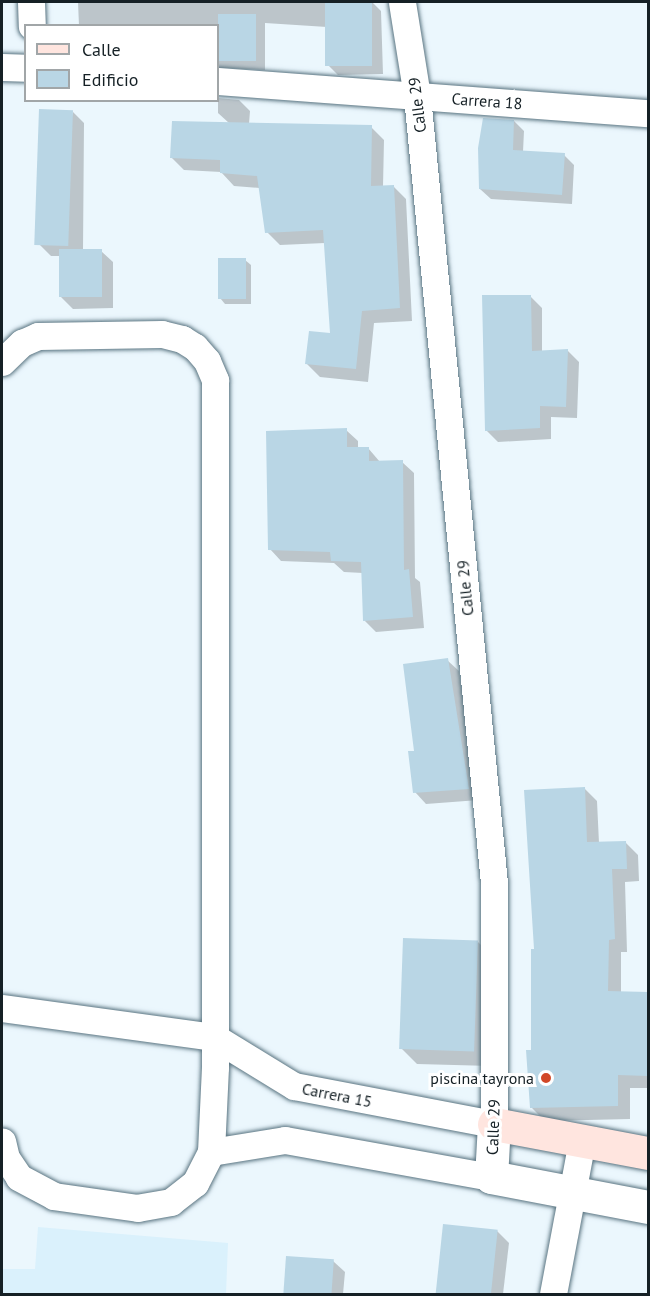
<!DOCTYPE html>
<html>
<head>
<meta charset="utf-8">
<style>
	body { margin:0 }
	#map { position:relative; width:650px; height:1296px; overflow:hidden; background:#ebf7fd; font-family:"PT Sans",sans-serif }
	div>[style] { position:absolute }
	.built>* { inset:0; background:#daf1fc }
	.shadow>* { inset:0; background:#0003 }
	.building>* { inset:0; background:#b9d6e5; transform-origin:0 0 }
	.roads { filter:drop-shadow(0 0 2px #597481) drop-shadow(0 0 2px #597481) }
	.minor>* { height:27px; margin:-13.5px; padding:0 13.5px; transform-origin:13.5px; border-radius:13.5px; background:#fff }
	.tertiary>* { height:33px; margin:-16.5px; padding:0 16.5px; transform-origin:16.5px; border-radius:16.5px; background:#fff }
	.secondary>* { height:33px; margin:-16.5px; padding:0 16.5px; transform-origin:16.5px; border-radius:16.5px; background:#ffe5df }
	.dots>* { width:16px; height:16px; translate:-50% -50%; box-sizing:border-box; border:3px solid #fff; border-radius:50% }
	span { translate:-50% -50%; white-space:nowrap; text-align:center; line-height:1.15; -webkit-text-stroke:6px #fff; paint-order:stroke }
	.street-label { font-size:16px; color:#152025 }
	.poi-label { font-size:16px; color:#152025 }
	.right { translate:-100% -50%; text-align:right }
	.frame { position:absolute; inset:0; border:3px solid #152025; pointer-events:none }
	.legend { position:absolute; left:24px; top:24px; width:195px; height:78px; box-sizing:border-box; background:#fff; border:2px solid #a1a6a8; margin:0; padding:8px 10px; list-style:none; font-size:18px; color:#152025 }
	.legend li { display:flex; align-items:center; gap:12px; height:30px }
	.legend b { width:30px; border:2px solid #a1a6a8 }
</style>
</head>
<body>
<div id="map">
	<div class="built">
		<i style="clip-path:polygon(38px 1227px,228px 1243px,226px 1294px,2px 1294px,2px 1269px,35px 1269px)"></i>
	</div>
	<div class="shadow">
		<i style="clip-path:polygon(78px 2px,372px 2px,381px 11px,383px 74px,338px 75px,328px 65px,327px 27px,265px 23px,265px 70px,218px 68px,218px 26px,79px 26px)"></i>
		<i style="clip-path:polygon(218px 98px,239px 100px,250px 111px,249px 124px,371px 127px,384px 140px,383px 187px,393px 186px,406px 199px,412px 321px,374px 323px,368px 382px,320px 377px,307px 364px,332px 334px,325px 243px,280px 245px,267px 232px,260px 188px,234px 186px,221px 172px,184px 170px,171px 157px,229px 123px,218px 113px)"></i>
		<i style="clip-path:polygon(73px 112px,84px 123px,83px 251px,101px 251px,113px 262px,113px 308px,73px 309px,61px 297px,61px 256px,51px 256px,39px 244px)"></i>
		<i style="clip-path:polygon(514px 121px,524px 131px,523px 152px,564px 155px,574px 165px,572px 204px,491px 199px,480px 189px)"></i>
		<i style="clip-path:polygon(245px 260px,251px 265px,251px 304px,225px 304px,220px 298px)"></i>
		<i style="clip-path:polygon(530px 296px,542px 308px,542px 352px,567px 350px,579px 362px,577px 418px,551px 417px,551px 439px,498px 442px,486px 430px)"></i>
		<i style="clip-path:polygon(346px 430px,358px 441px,358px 449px,368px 448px,380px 462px,402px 462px,414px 473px,415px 578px,420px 582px,424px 628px,376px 632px,364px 620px,363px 573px,344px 572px,334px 563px,281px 561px,270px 549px)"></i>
		<i style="clip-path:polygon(447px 660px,459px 671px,479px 800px,426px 804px,415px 792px,415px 752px)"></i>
		<i style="clip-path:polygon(584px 788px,597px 801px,599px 843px,625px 842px,638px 855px,639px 881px,625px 882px,627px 952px,621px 952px,621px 993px,648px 993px,648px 1088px,630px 1088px,630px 1119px,545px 1121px,532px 1108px,536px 951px)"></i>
		<i style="clip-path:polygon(478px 942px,494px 958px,491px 1066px,417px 1064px,401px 1048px)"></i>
		<i style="clip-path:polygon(444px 1226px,497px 1231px,509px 1243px,503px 1294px,437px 1294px)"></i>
		<i style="clip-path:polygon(287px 1258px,333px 1261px,345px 1272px,343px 1294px,285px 1294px)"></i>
	</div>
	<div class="building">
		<i style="left:325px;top:2px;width:47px;height:64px"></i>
		<i style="left:218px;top:14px;width:38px;height:47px"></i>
		<i style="left:39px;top:109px;width:34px;height:136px;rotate:2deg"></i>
		<i style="clip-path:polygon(483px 118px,514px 120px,513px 150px,565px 153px,562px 195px,479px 189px,478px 148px)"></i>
		<i style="clip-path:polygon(172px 121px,372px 125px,371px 186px,394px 185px,400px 308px,362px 311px,356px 369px,305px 364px,309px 331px,330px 333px,323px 230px,265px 233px,257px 176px,220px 173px,220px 160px,170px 158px)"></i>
		<i style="left:102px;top:249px;width:48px;height:43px;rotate:90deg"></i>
		<i style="left:218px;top:258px;width:28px;height:41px"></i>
		<i style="clip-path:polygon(482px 295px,531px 295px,532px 351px,568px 349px,566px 407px,540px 406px,540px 428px,485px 431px)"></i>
		<i style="clip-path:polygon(347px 428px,347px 447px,369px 447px,369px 461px,403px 460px,404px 570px,409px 569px,413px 617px,363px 621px,361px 562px,331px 561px,330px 552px,268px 550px,266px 431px)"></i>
		<i style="clip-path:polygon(448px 658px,469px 789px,413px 793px,408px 751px,414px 751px,403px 664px)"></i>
		<i style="clip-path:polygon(585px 787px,587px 842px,626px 841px,627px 869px,612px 869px,615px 939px,609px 940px,608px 991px,648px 992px,648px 1076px,618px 1075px,618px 1106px,530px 1108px,526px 1050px,531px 1050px,531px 949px,534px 949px,524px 790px)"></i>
		<i style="left:403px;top:938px;width:75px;height:111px;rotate:2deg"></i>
		<i style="left:443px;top:1224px;width:55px;height:70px;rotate:6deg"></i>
		<i style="left:286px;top:1256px;width:48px;height:38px;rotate:4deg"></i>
	</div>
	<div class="roads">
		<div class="minor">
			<i style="left:31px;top:2px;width:24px;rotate:88deg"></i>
			<i style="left:2px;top:67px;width:24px;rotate:2deg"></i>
			<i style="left:218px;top:81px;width:431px;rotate:4.3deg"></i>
			<i style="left:2px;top:362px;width:28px;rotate:-44deg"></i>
			<i style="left:22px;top:343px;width:17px;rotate:-24deg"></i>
			<i style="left:38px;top:336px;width:124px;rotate:-0.9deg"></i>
			<i style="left:162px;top:334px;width:21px;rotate:14deg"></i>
			<i style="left:182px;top:339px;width:15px;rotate:32deg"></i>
			<i style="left:195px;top:347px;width:18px;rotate:49deg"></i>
			<i style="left:207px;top:361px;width:21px;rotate:67deg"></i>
			<i style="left:215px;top:380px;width:687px;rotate:90deg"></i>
			<i style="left:215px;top:1067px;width:85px;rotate:92.7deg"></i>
			<i style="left:211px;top:1152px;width:35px;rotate:117deg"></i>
			<i style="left:195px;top:1183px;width:31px;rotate:142deg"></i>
			<i style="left:171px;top:1202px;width:34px;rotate:170deg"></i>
			<i style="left:138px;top:1208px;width:85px;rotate:-171.9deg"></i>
			<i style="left:54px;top:1196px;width:40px;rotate:-152deg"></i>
			<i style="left:19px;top:1177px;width:23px;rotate:-124deg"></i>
			<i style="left:6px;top:1158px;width:17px;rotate:-103deg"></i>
			<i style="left:2px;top:1008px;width:214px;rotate:7.8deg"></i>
			<i style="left:214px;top:1037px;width:94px;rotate:31.5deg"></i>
			<i style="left:294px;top:1086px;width:204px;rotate:10.8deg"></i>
			<i style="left:494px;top:1124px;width:241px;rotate:-90deg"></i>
			<i style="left:494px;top:883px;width:791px;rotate:-95.59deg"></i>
			<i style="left:417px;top:96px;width:95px;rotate:-99.1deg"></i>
			<i style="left:211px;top:1152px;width:75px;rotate:-9.2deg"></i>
			<i style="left:285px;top:1140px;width:209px;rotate:10.2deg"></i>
			<i style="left:553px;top:1294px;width:157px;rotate:-79.3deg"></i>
		</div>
		<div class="tertiary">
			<i style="left:494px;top:1124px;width:53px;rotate:93.2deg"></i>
			<i style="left:491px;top:1177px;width:160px;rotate:10.8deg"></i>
		</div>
		<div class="secondary">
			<i style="left:494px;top:1124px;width:157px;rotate:10.7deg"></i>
		</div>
	</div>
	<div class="dots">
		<i style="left:546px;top:1078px;background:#d14727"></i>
	</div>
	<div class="street-label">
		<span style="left:487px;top:101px;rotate:4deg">Carrera 18</span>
		<span style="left:417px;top:105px;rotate:-97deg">Calle 29</span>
		<span style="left:465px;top:588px;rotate:-96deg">Calle 29</span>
		<span style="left:337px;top:1095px;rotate:11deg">Carrera 15</span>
		<span style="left:493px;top:1127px;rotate:-88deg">Calle 29</span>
	</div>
	<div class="poi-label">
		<span class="right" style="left:534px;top:1078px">piscina tayrona</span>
	</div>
	<div class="frame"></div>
	<ul class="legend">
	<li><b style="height:8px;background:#ffe5df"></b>Calle</li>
	<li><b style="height:16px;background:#b9d6e5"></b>Edificio</li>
	</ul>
</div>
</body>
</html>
